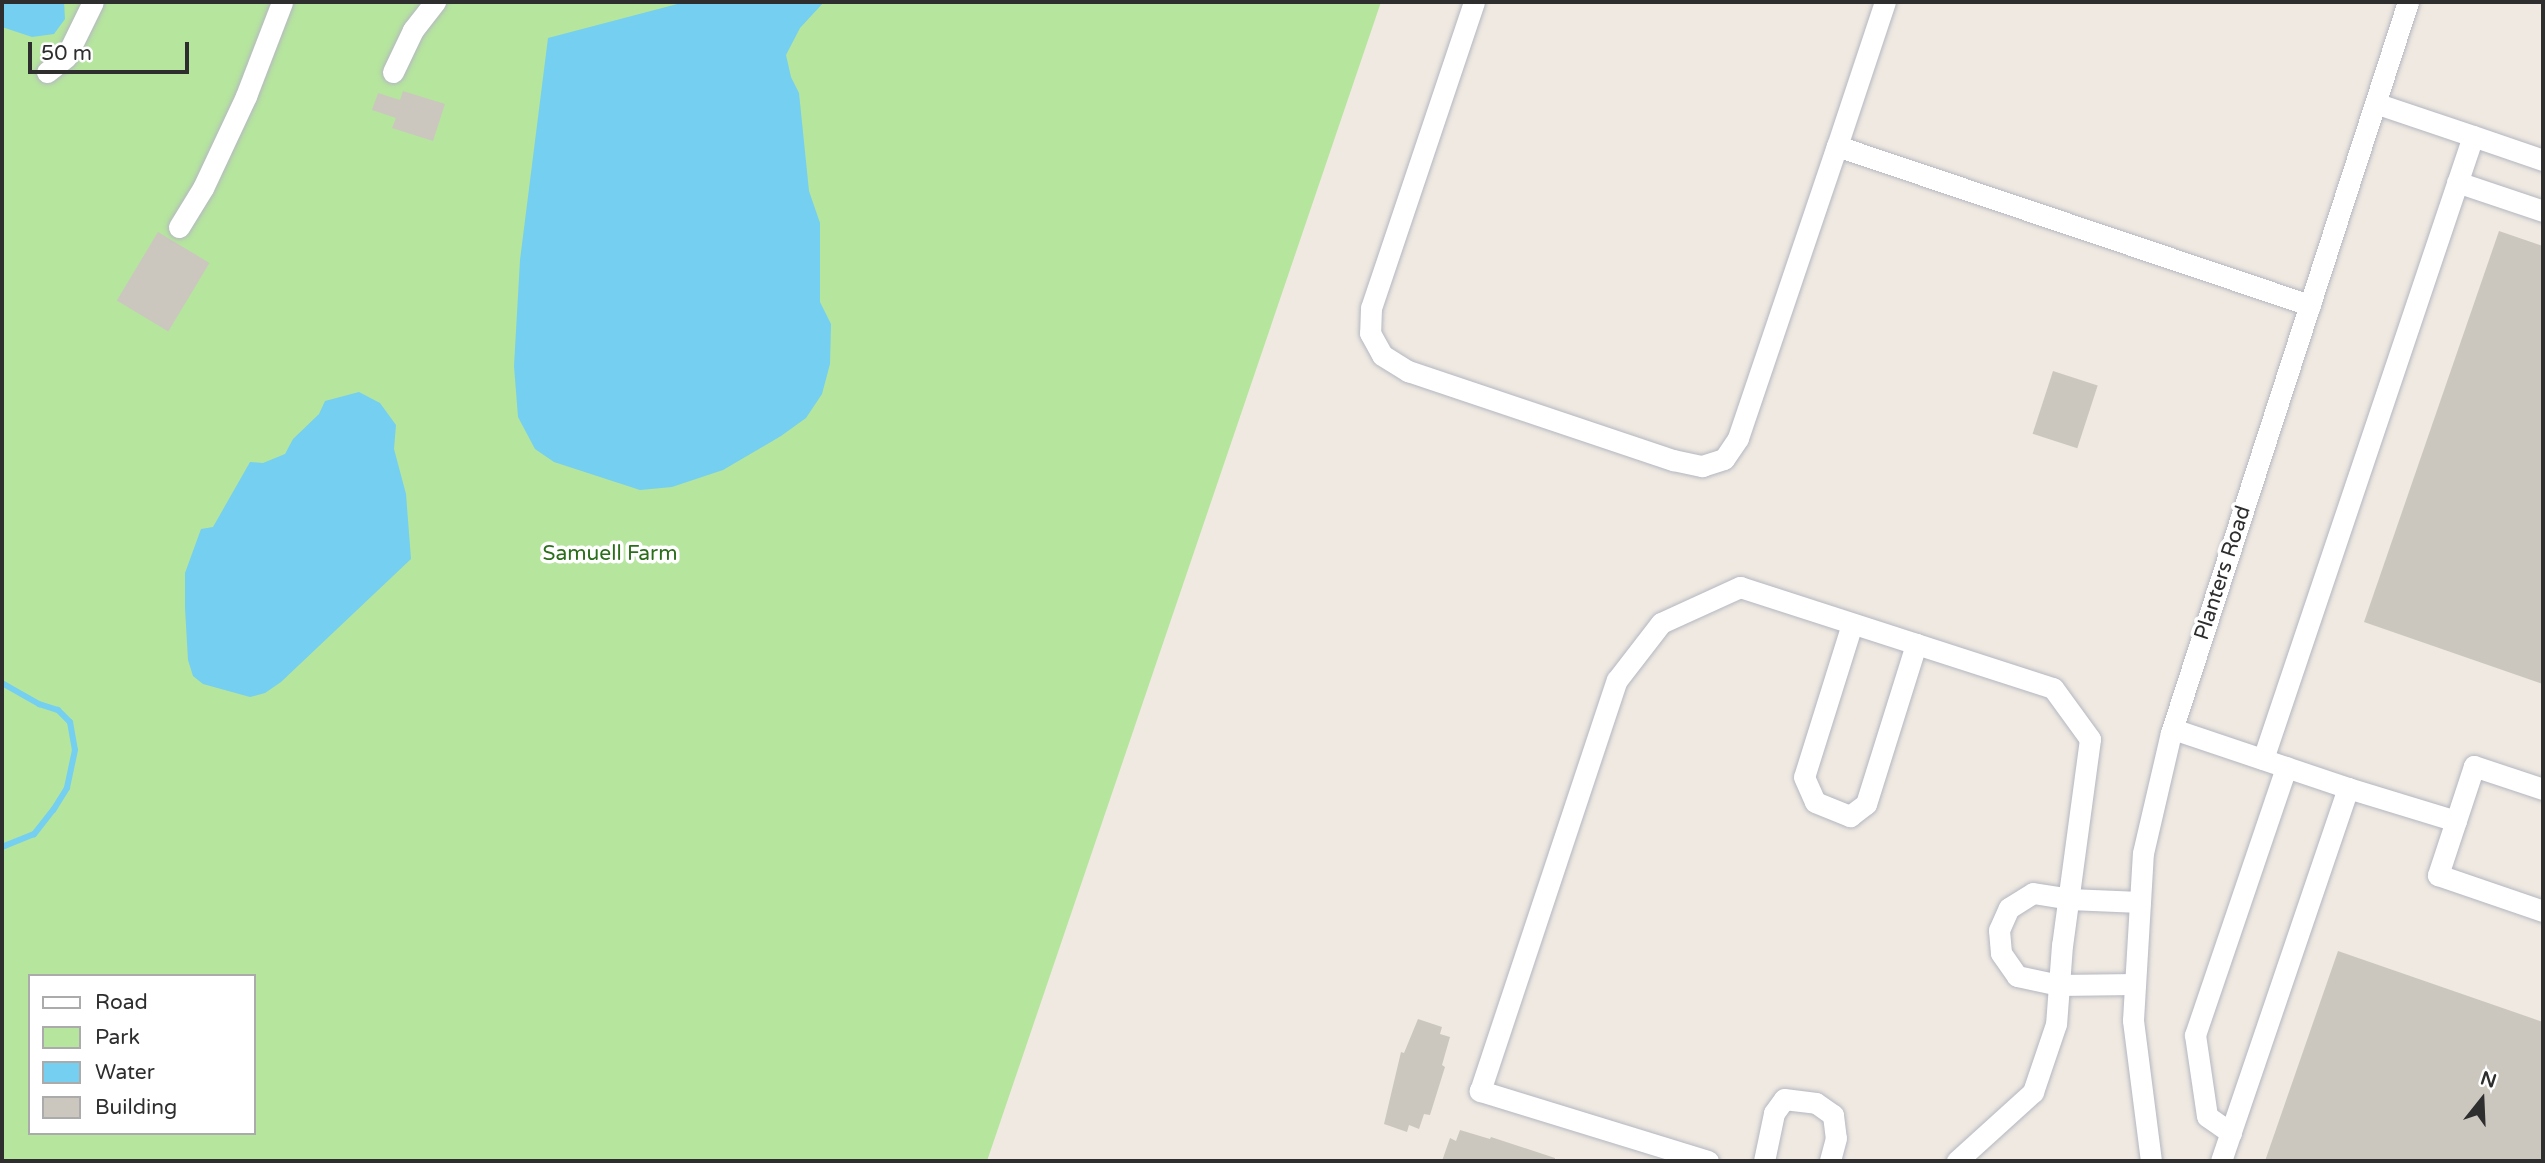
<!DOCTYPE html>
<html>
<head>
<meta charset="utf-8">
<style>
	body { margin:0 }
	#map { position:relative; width:2545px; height:1163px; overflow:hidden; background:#efe9e1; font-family:"Varela Round",sans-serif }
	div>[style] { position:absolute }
	.green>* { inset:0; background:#b6e59e }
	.water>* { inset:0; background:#75cff0 }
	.stream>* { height:6px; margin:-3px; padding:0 3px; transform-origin:3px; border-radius:3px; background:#75cff0 }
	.building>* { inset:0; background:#cbc7bf; transform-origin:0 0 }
	.roads { filter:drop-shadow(0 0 2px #b4b7c1) drop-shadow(0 0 2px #b4b7c1) }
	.minor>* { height:21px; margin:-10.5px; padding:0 10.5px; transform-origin:10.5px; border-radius:10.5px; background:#fff }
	span { translate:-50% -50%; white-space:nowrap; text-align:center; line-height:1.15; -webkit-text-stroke:7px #fff; paint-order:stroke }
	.park-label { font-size:21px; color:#2c6e1b }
	.street-label { font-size:21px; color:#2e2e2e }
	.frame { position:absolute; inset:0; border:4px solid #2e2e2e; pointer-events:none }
	.legend { position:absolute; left:28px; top:974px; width:228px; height:161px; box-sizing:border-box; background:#fff; border:2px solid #ababab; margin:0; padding:9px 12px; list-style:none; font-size:21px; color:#2e2e2e }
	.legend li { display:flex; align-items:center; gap:14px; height:35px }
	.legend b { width:35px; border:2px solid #ababab }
	.north { position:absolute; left:2447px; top:1065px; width:70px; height:70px; -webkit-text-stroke:5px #fff; paint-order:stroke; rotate:18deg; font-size:19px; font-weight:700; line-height:28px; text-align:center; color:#2e2e2e }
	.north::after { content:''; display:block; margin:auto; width:24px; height:32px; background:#2e2e2e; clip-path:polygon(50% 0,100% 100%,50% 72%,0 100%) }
	.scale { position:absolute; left:28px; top:42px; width:161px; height:32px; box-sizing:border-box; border:4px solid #2e2e2e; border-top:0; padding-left:9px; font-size:21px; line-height:24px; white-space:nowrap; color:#2e2e2e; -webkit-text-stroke:5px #fff; paint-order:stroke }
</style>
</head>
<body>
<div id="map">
	<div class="green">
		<i style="clip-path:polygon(evenodd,2px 2px,1381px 2px,987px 1161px,2px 1161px,2px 2px,30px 976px,254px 976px,254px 1133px,30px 1133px,30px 976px)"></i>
	</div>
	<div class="water">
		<i style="clip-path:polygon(2px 2px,64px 2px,65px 19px,54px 34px,32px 37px,2px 27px)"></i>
		<i style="clip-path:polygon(685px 2px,824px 2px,800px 28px,786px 55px,791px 77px,799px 93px,809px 191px,820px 223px,820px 302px,831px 324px,830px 364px,822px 394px,806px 418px,781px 436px,723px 470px,672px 487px,640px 490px,554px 462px,535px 449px,518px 417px,514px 366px,520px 260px,548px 38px)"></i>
		<i style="clip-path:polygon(359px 392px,380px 403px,396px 425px,394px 449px,406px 494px,411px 559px,281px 682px,265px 693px,250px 697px,203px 684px,193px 676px,188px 660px,185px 608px,185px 573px,201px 529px,213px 527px,250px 462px,263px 463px,285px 454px,293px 439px,319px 414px,325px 401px)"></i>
	</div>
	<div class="stream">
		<i style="left:2px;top:683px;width:43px;rotate:29.6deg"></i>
		<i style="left:39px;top:704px;width:20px;rotate:18deg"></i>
		<i style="left:58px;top:710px;width:17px;rotate:45deg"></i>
		<i style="left:70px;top:722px;width:28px;rotate:80deg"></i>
		<i style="left:75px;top:750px;width:39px;rotate:102deg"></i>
		<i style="left:67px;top:788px;width:26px;rotate:122deg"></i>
		<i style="left:53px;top:810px;width:31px;rotate:128deg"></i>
		<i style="left:34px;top:834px;width:35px;rotate:158deg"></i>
	</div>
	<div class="building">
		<i style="clip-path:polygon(403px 91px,445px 104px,433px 141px,392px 128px,396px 118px,372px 110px,378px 93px,400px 100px)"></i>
		<i style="clip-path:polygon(2499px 231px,2543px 246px,2543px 684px,2364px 622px)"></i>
		<i style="left:158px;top:232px;width:60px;height:80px;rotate:31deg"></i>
		<i style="left:2053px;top:371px;width:47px;height:66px;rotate:18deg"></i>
		<i style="clip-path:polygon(2338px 951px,2543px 1022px,2543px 1161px,2265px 1161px)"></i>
		<i style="clip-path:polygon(1418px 1019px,1442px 1027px,1440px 1034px,1450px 1037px,1442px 1065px,1445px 1067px,1430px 1115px,1424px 1114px,1419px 1129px,1409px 1125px,1407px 1132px,1384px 1124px,1401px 1052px,1404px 1053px)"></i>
		<i style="clip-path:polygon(1460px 1130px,1490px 1139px,1491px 1137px,1555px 1158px,1555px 1161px,1442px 1161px,1450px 1138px,1456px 1141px)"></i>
	</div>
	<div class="roads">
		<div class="minor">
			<i style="left:1474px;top:2px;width:323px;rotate:108.6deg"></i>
			<i style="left:1371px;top:308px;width:25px;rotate:92deg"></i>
			<i style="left:1370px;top:333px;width:25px;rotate:61deg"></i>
			<i style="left:1382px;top:355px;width:31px;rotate:32deg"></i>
			<i style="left:1408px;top:371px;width:280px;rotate:18.6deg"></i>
			<i style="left:1673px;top:460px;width:30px;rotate:12deg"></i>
			<i style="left:1702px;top:466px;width:23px;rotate:-18deg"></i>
			<i style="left:1724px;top:459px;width:25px;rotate:-56deg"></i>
			<i style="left:1738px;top:438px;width:308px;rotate:-71.3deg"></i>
			<i style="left:1837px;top:146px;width:499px;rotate:18.6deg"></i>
			<i style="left:47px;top:72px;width:24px;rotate:-38deg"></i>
			<i style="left:66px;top:57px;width:61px;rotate:-63.9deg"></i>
			<i style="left:393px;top:72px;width:47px;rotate:-64.5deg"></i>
			<i style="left:413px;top:30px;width:36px;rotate:-52deg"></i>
			<i style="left:2473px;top:136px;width:74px;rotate:18.9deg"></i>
			<i style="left:1837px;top:146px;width:152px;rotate:-71.6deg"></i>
			<i style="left:2457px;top:182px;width:91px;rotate:18.6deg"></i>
			<i style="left:179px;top:227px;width:46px;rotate:-58.4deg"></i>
			<i style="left:203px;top:188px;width:102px;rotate:-64.9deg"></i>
			<i style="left:246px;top:96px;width:101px;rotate:-69deg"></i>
			<i style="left:1852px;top:624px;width:160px;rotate:107.4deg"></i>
			<i style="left:1804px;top:777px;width:27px;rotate:66deg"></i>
			<i style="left:1815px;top:802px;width:38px;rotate:22deg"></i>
			<i style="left:1850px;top:816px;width:20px;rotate:-37deg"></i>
			<i style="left:1866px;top:804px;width:168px;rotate:-72.6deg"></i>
			<i style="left:2173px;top:729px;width:185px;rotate:18.6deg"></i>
			<i style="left:2348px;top:788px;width:394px;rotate:108.8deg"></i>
			<i style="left:2263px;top:759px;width:657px;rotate:-71.37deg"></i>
			<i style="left:2473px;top:136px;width:103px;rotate:-161.4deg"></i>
			<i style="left:2348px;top:788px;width:113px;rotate:17deg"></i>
			<i style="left:2543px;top:789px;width:73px;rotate:-161.6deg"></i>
			<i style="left:2474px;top:766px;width:115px;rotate:108.3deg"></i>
			<i style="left:2438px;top:875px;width:111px;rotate:18.9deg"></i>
			<i style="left:2135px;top:984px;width:76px;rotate:179.2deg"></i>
			<i style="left:2059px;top:985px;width:43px;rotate:-167.9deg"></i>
			<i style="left:2017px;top:976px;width:28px;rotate:-125deg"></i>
			<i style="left:2001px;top:953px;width:23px;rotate:-95deg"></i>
			<i style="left:1999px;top:930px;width:24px;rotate:-66deg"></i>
			<i style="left:2009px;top:908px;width:28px;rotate:-32deg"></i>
			<i style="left:2033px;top:893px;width:36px;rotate:9deg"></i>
			<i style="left:2069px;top:899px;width:71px;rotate:2.4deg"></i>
			<i style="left:2231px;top:1133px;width:29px;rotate:-145deg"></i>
			<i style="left:2207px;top:1116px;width:82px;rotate:-98.4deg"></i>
			<i style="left:2195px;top:1035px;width:283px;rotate:-71.2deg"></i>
			<i style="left:1708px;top:1161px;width:239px;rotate:-162.9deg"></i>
			<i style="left:1480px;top:1091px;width:433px;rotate:-71.6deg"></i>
			<i style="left:1617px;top:680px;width:72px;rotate:-52.3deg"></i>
			<i style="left:1661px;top:623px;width:87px;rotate:-24.5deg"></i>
			<i style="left:1740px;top:587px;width:329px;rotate:17.9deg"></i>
			<i style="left:2053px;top:688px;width:63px;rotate:54deg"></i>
			<i style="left:2090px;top:739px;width:208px;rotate:97.7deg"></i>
			<i style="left:2062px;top:945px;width:79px;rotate:94.3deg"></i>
			<i style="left:2056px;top:1024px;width:72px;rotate:108.7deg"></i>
			<i style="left:2033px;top:1092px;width:103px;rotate:137.8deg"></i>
			<i style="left:1764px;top:1161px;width:49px;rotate:-78.2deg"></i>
			<i style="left:1774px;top:1113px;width:17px;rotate:-54deg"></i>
			<i style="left:1784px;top:1099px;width:32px;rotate:7deg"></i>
			<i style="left:1816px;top:1103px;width:21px;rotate:35deg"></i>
			<i style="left:1833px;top:1115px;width:23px;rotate:83deg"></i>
			<i style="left:1836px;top:1138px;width:24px;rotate:105deg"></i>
			<i style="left:2151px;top:1161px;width:142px;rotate:-97.3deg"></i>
			<i style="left:2133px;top:1020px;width:167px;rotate:-86.6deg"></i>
			<i style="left:2143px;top:853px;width:123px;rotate:-76.9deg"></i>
			<i style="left:2171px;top:733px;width:768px;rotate:-72.04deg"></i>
		</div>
	</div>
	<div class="park-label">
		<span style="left:610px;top:554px">Samuell Farm</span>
	</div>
	<div class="street-label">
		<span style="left:2223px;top:573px;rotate:-72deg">Planters Road</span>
	</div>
	<div class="frame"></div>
	<ul class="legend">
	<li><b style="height:9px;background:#fff"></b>Road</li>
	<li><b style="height:19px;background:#b6e59e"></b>Park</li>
	<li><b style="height:19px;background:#75cff0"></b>Water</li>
	<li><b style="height:19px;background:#cbc7bf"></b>Building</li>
	</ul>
	<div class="north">N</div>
	<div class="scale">50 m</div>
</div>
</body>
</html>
